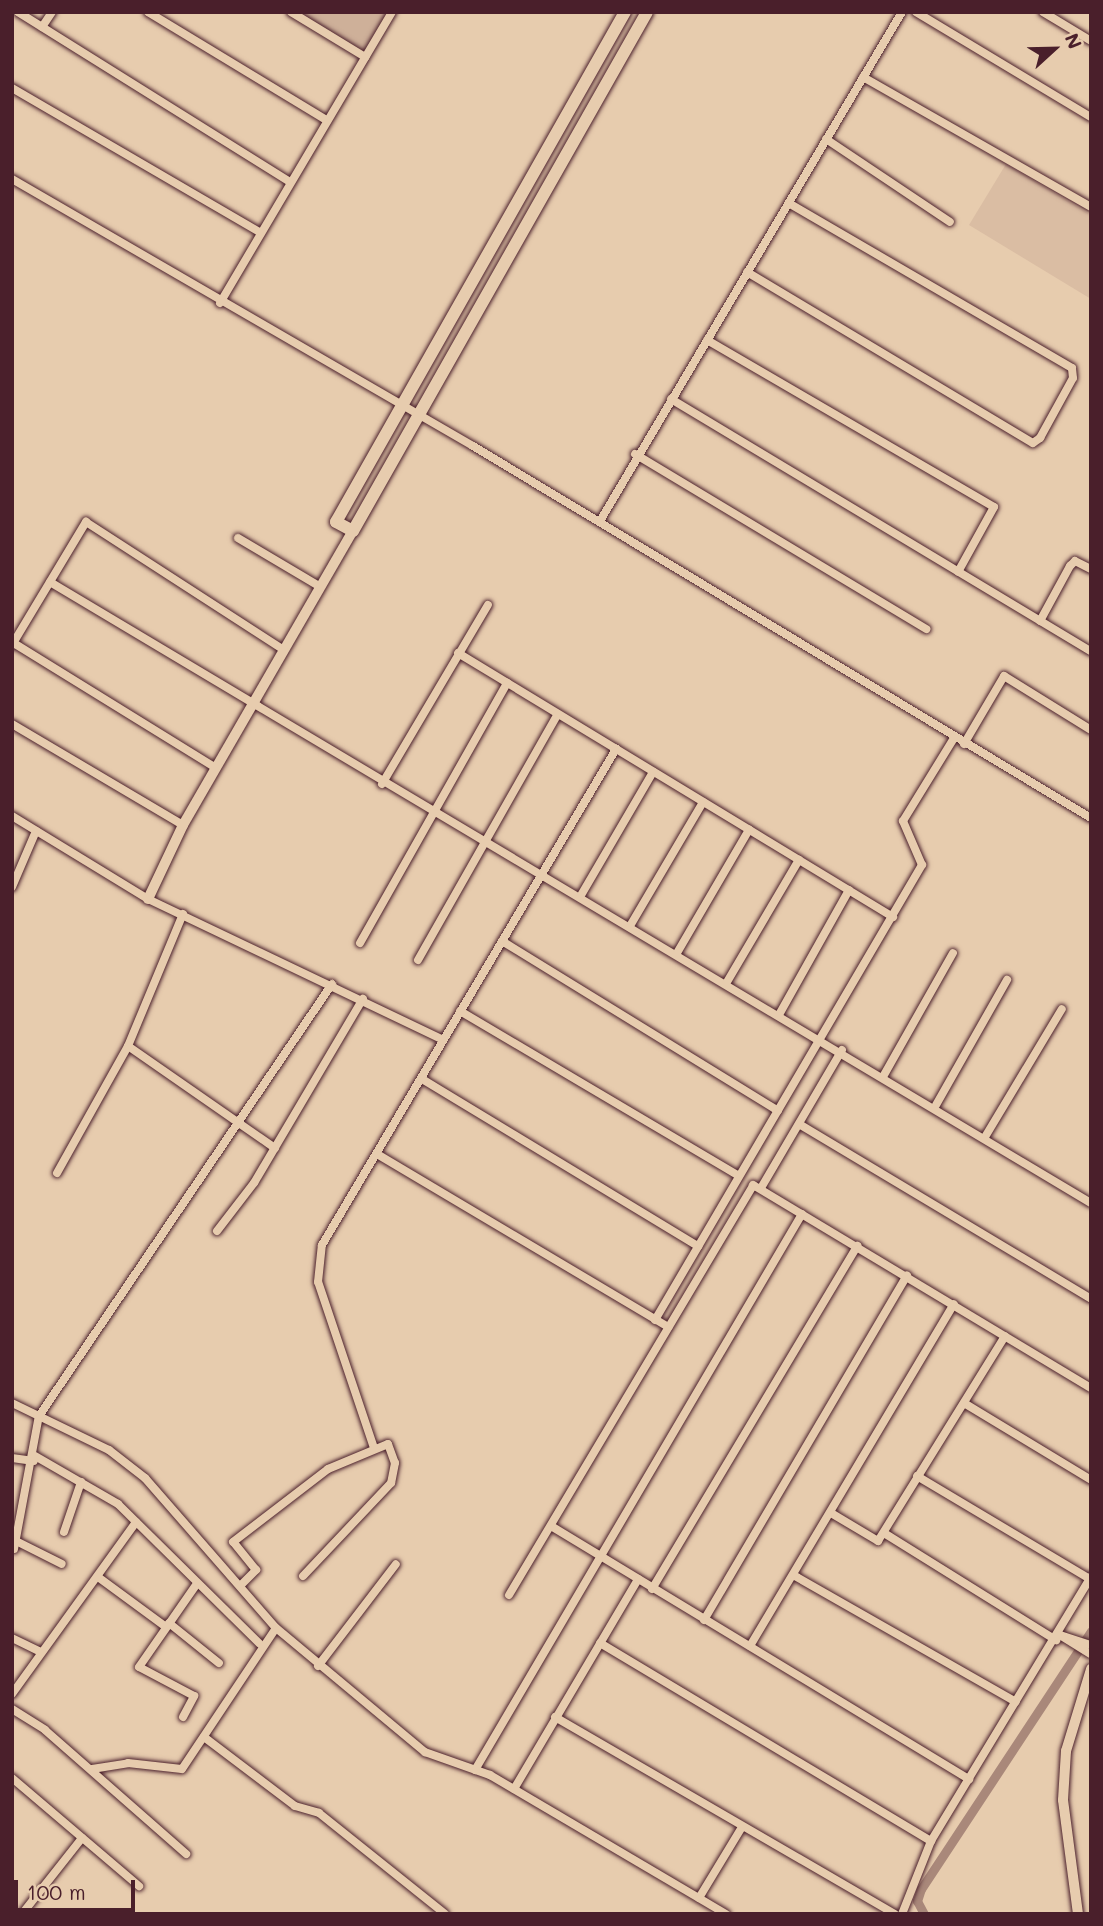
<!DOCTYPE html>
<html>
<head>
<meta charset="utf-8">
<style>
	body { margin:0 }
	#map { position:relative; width:1103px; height:1926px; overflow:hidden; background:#e7ccae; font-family:Mali,sans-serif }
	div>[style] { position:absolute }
	.built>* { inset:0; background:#dabda3 }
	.green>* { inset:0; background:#ceb099 }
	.canal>* { height:9px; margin:-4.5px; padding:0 4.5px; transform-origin:4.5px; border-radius:4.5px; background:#a9887a }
	.roads { filter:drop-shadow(0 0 2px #4a1f2b) drop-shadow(0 0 2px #4a1f2b) }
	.minor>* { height:8px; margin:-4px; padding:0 4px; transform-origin:4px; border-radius:4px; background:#e7ccae }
	.tertiary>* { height:10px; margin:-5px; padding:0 5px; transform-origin:5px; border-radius:5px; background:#e7ccae }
	.secondary>* { height:12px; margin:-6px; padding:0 6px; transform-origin:6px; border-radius:6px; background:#e7ccae }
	span { translate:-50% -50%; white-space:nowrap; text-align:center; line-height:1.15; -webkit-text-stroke:5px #e7ccae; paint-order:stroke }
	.frame { position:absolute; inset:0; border:14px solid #4a1f2b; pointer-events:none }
	.north { position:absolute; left:1019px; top:14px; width:70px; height:70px; -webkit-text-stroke:5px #e7ccae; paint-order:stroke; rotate:68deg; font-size:19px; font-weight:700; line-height:28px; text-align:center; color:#4a1f2b }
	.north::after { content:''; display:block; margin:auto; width:24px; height:32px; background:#4a1f2b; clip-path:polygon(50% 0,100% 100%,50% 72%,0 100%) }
	.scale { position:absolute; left:14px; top:1880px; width:121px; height:32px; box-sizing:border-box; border:4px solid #4a1f2b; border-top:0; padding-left:9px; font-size:21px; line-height:24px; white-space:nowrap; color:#4a1f2b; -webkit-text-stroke:5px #e7ccae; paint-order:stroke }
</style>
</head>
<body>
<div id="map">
	<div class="built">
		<i style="clip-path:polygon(1006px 164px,1091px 215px,1091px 299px,969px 225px)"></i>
	</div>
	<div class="green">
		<i style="clip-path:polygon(291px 12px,392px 12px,365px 57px)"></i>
	</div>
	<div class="canal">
		<i style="left:924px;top:1914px;width:15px;rotate:-118deg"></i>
		<i style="left:917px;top:1901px;width:13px;rotate:-72deg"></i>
		<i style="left:921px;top:1889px;width:309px;rotate:-56.6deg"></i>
	</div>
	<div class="roads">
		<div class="minor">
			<i style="left:18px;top:12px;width:321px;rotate:32deg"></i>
			<i style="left:148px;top:12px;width:207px;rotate:31.2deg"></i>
			<i style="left:291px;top:12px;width:87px;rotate:31.3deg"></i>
			<i style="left:916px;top:12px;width:204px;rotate:31deg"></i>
			<i style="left:1043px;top:12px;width:56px;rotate:31.1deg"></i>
			<i style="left:42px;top:27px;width:18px;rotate:-56deg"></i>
			<i style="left:863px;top:77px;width:262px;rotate:29.7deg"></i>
			<i style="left:12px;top:88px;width:288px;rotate:30.2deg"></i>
			<i style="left:826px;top:139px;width:149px;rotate:33.8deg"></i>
			<i style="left:12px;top:179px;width:533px;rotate:30.08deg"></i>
			<i style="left:473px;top:446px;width:721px;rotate:31.05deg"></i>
			<i style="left:747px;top:272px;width:333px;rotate:30.9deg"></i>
			<i style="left:1033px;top:443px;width:9px;rotate:-36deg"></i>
			<i style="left:1040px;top:438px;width:68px;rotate:-61.2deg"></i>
			<i style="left:1073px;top:378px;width:10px;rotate:-96deg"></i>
			<i style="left:1072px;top:368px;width:328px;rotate:-149.8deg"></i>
			<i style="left:220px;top:303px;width:338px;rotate:-59.4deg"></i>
			<i style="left:707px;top:340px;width:332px;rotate:30.2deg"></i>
			<i style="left:994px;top:507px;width:74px;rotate:119deg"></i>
			<i style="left:671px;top:399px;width:490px;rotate:31deg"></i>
			<i style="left:635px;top:454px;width:340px;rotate:31deg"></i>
			<i style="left:600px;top:521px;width:592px;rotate:-59.32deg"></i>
			<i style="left:238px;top:538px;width:94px;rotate:30.7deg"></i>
			<i style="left:50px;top:582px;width:1212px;rotate:30.82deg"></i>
			<i style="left:1040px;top:621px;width:63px;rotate:-61.4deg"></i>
			<i style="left:1070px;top:566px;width:7px;rotate:-45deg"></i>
			<i style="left:1075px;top:561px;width:18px;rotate:27deg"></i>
			<i style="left:12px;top:642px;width:240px;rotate:31.7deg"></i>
			<i style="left:12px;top:645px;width:144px;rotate:-59deg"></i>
			<i style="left:86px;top:522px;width:232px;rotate:32.9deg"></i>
			<i style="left:458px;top:653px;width:509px;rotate:31.25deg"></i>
			<i style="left:12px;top:724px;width:199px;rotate:30.6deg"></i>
			<i style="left:964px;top:744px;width:79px;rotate:-59.5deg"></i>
			<i style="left:1004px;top:676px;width:102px;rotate:31.8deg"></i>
			<i style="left:382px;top:784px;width:208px;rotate:-59.4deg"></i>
			<i style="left:12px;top:816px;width:159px;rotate:31.4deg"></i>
			<i style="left:148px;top:899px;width:327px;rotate:25.5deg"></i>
			<i style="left:12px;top:887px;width:61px;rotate:-66.8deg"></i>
			<i style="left:580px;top:897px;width:145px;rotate:-59.7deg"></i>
			<i style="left:630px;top:926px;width:144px;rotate:-59.5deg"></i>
			<i style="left:502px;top:941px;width:324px;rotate:31.6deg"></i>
			<i style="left:360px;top:943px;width:299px;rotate:-60.5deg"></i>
			<i style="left:677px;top:953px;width:143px;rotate:-59.7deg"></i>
			<i style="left:418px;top:960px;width:283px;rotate:-60.4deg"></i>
			<i style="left:727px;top:982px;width:142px;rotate:-59.5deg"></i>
			<i style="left:460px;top:1011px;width:324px;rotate:30.6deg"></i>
			<i style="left:780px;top:1013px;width:141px;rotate:-60.7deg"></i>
			<i style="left:128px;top:1046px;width:179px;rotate:34.8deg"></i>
			<i style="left:884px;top:1075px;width:140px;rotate:-60.5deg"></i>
			<i style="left:422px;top:1079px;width:323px;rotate:31.2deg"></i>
			<i style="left:936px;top:1105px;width:144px;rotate:-60.4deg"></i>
			<i style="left:799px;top:1124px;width:340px;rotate:30.9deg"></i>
			<i style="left:985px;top:1137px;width:149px;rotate:-59deg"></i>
			<i style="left:377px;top:1154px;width:339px;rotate:30.7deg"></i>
			<i style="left:57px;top:1173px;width:145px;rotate:-60.8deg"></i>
			<i style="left:128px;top:1046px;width:143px;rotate:-67.4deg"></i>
			<i style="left:761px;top:1188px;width:160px;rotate:-59.6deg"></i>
			<i style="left:217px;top:1231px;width:61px;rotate:-52.4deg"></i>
			<i style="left:254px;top:1183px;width:214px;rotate:-59.4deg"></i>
			<i style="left:655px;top:1320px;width:528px;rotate:-59.6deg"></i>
			<i style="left:922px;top:865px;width:48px;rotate:-113.4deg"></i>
			<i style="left:903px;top:821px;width:97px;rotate:-58.4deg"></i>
			<i style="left:12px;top:1403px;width:108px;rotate:25.9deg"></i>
			<i style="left:109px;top:1450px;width:46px;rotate:37.9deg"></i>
			<i style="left:145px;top:1478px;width:199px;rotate:48.9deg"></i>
			<i style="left:276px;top:1628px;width:194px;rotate:39.8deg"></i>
			<i style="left:425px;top:1752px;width:69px;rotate:19.5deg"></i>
			<i style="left:490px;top:1775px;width:274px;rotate:30.5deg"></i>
			<i style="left:964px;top:1403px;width:149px;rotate:31.2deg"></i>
			<i style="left:374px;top:1448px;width:175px;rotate:-108.6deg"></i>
			<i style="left:318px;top:1282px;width:37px;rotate:-84deg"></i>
			<i style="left:322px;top:1245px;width:577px;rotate:-59.34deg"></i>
			<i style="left:35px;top:1456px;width:96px;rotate:30deg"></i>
			<i style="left:118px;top:1504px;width:199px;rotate:44.6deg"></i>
			<i style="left:12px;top:1458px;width:22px;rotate:8deg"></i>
			<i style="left:917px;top:1476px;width:201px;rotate:30.8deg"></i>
			<i style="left:831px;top:1513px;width:55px;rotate:30.8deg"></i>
			<i style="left:878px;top:1541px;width:241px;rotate:-58.2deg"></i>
			<i style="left:551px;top:1526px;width:489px;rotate:31.2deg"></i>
			<i style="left:64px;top:1532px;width:53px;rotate:-71.2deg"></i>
			<i style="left:884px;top:1533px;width:203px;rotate:31.9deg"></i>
			<i style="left:16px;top:1541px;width:51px;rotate:26.6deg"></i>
			<i style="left:14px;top:1549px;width:135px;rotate:-79.4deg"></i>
			<i style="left:39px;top:1416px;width:522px;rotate:-55.85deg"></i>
			<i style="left:795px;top:1576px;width:254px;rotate:29.7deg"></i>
			<i style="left:98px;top:1577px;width:84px;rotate:36.3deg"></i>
			<i style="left:240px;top:1586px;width:23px;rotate:-45deg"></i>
			<i style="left:256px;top:1570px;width:36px;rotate:-129deg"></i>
			<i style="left:233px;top:1542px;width:120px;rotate:-37.5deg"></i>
			<i style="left:328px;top:1469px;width:65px;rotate:-22.6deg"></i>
			<i style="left:388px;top:1444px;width:20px;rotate:70deg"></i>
			<i style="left:395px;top:1463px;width:20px;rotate:101deg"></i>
			<i style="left:391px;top:1483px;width:128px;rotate:133.4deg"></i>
			<i style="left:652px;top:1589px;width:400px;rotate:-59.1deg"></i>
			<i style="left:509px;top:1595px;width:477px;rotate:-59.2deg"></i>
			<i style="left:753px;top:1185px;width:394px;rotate:31deg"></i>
			<i style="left:704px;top:1620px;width:400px;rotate:-59.5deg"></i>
			<i style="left:169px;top:1623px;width:64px;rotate:38.7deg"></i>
			<i style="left:1060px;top:1635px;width:36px;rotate:32deg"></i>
			<i style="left:1060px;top:1635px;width:33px;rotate:18deg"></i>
			<i style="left:12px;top:1638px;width:30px;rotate:26deg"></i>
			<i style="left:600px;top:1643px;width:386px;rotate:30.9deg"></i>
			<i style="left:750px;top:1646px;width:398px;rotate:-59.2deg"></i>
			<i style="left:318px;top:1666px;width:128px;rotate:-52.6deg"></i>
			<i style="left:12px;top:1694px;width:212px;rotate:-54.2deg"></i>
			<i style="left:12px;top:1709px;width:39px;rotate:32deg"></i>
			<i style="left:45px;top:1730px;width:188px;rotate:41.3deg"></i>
			<i style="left:183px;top:1717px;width:24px;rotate:-62deg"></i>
			<i style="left:194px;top:1696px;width:62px;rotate:-152.2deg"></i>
			<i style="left:139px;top:1667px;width:100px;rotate:-55.2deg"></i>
			<i style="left:555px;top:1717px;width:393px;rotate:30.1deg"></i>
			<i style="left:204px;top:1737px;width:114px;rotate:37.2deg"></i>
			<i style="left:295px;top:1806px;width:25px;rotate:16deg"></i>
			<i style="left:319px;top:1813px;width:161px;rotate:38.7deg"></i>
			<i style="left:92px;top:1769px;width:36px;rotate:-9deg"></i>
			<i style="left:128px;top:1763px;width:54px;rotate:6.3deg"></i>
			<i style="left:182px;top:1769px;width:169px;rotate:-56.3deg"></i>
			<i style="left:475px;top:1770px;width:645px;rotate:-59.54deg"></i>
			<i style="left:12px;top:1778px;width:167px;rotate:40.4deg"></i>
			<i style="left:514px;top:1789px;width:244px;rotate:-59.4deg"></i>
			<i style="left:699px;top:1898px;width:83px;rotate:-58.8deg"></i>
			<i style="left:22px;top:1914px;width:97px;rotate:-51.7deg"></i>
			<i style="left:902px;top:1914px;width:79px;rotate:-68.3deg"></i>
			<i style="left:931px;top:1841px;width:309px;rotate:-58.8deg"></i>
		</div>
		<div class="tertiary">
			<i style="left:148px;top:899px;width:82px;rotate:-64.7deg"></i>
			<i style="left:183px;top:825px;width:340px;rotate:-60deg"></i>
			<i style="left:1078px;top:1914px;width:115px;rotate:-97.5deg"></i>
			<i style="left:1063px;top:1800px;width:49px;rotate:-86.5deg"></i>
			<i style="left:1066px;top:1751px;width:86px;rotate:-73deg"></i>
		</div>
		<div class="secondary">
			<i style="left:625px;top:12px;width:586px;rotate:119.54deg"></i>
			<i style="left:336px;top:522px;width:19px;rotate:28deg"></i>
			<i style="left:353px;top:531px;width:596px;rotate:-60.47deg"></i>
		</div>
	</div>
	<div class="frame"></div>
	<div class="north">N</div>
	<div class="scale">100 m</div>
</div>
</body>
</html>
